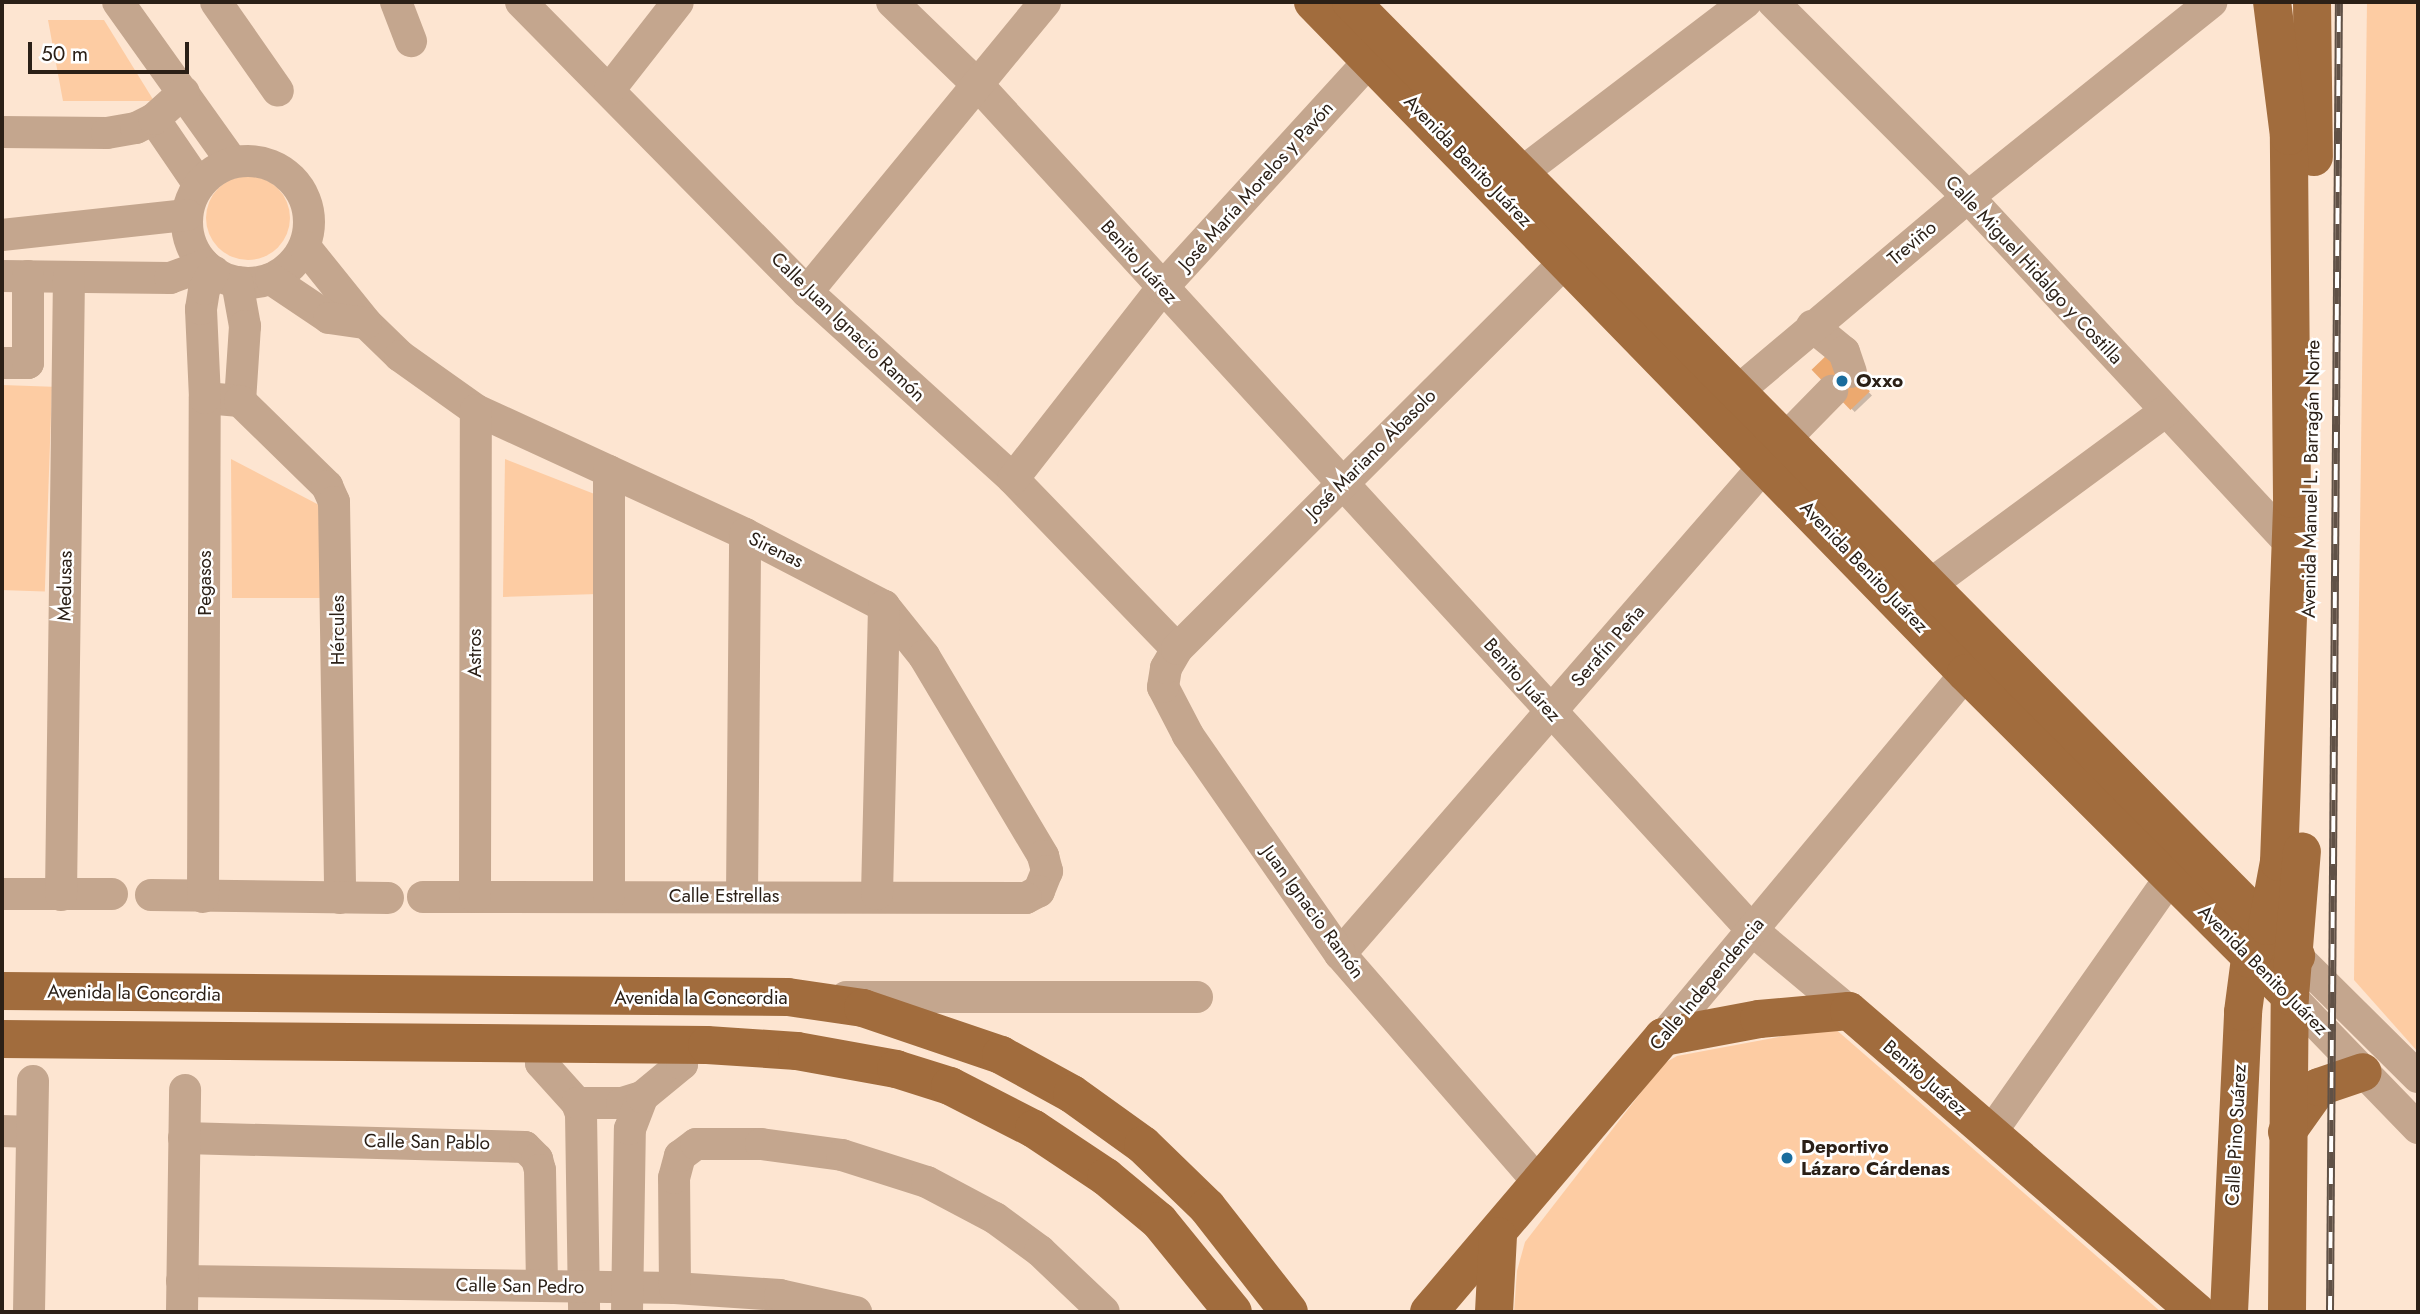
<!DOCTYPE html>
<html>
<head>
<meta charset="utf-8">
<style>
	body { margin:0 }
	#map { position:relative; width:2420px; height:1314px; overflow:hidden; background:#fde5d1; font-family:Jost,sans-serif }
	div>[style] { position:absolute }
	.green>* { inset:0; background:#fdcca3; transform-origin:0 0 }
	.round { border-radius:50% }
	.shadow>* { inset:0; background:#0003; transform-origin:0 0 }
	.building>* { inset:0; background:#eca96f; transform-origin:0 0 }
	.minor>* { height:32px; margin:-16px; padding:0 16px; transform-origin:16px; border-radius:16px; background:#c4a68e }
	.minor>.ring { margin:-16px; padding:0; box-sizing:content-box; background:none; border:32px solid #c4a68e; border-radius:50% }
	.major>* { height:38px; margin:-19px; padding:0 19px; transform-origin:19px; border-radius:19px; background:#a16c3d }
	.rail>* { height:8px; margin-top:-4px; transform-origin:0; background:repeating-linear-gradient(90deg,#fff 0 16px,#605146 0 32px); box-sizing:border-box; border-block:2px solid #605146 }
	.dots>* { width:19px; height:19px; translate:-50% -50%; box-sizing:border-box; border:4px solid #fff; border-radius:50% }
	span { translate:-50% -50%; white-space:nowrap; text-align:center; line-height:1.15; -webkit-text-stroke:5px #fff; paint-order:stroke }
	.street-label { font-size:19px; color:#2b2017 }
	.poi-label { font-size:19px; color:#2b2017; font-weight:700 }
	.left { translate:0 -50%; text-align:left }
	.frame { position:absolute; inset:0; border:4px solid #2b2017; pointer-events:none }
	.scale { position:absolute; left:28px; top:42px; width:161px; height:32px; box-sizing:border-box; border:4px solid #2b2017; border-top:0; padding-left:9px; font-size:21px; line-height:24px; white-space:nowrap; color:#2b2017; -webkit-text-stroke:5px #fff; paint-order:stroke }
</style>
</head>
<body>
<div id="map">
	<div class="green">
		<i style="clip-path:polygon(2367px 2px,2418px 2px,2418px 1052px,2354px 980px)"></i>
		<i style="clip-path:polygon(48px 20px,104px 20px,154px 101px,63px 101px)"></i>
		<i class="round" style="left:206px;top:176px;width:84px;height:84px"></i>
		<i style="left:2px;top:385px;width:50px;height:205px;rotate:2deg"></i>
		<i style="clip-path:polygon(231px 459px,321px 506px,320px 598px,232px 598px)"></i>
		<i style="clip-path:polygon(505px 459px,597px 495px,598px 594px,503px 597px)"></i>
		<i style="clip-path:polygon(1833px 1027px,2161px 1312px,1514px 1312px,1517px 1271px,1525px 1242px,1663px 1064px,1677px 1056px)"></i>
	</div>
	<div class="shadow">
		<i style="left:1831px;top:353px;width:59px;height:24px;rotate:46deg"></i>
	</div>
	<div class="building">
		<i style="left:1831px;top:351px;width:56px;height:27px;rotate:46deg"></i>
	</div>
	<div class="minor">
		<i style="left:118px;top:2px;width:196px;rotate:54.5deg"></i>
		<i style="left:216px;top:2px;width:108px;rotate:55.1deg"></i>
		<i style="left:396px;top:2px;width:42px;rotate:69deg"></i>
		<i style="left:521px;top:2px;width:407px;rotate:45.4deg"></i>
		<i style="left:807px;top:292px;width:278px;rotate:42.2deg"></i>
		<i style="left:1013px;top:479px;width:236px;rotate:46deg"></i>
		<i style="left:892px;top:2px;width:118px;rotate:44deg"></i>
		<i style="left:977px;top:84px;width:1147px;rotate:47.51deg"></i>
		<i style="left:1752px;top:930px;width:126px;rotate:39.9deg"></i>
		<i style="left:1773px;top:2px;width:276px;rotate:45deg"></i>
		<i style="left:1968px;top:197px;width:474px;rotate:47.1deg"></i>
		<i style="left:610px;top:89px;width:110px;rotate:-52deg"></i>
		<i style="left:154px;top:119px;width:80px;rotate:55.7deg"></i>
		<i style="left:2px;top:132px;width:105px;rotate:0.5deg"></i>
		<i style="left:107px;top:133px;width:29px;rotate:-10deg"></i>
		<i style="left:136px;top:128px;width:20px;rotate:-27deg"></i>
		<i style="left:154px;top:119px;width:40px;rotate:-42deg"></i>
		<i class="ring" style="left:187px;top:161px;width:90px;height:90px"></i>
		<i style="left:1520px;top:174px;width:284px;rotate:-37.3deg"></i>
		<i style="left:2px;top:235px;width:186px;rotate:-6.2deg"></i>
		<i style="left:305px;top:247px;width:97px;rotate:51.2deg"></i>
		<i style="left:366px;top:323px;width:47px;rotate:44.1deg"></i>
		<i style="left:400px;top:356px;width:93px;rotate:35.4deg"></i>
		<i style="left:476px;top:410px;width:296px;rotate:24.7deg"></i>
		<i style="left:745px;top:534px;width:157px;rotate:27.4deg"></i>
		<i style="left:884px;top:606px;width:64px;rotate:51.3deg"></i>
		<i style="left:924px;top:656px;width:233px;rotate:59.2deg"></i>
		<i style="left:1043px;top:856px;width:16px;rotate:75deg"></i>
		<i style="left:1047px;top:871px;width:22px;rotate:112deg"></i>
		<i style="left:1039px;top:891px;width:15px;rotate:152deg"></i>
		<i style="left:1026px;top:898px;width:603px;rotate:-179.9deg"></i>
		<i style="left:2px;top:276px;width:168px;rotate:0.7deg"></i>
		<i style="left:170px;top:278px;width:37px;rotate:-20deg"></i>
		<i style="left:271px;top:279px;width:70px;rotate:33.9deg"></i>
		<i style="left:329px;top:318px;width:37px;rotate:8deg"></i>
		<i style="left:237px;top:282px;width:45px;rotate:79.7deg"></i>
		<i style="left:245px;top:326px;width:75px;rotate:93.8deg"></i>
		<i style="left:807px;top:292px;width:375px;rotate:-50.6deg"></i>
		<i style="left:1812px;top:326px;width:41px;rotate:39.1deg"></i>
		<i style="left:1844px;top:352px;width:21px;rotate:71deg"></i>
		<i style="left:2px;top:363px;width:26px"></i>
		<i style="left:28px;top:363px;width:87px;rotate:-90deg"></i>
		<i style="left:205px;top:398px;width:35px;rotate:5deg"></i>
		<i style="left:240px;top:401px;width:122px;rotate:44.3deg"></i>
		<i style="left:327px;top:486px;width:17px;rotate:66deg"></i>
		<i style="left:334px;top:502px;width:396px;rotate:89.1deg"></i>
		<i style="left:1720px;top:406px;width:324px;rotate:-40.1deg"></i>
		<i style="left:1968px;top:197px;width:312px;rotate:-38.7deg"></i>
		<i style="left:1784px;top:440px;width:69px;rotate:-45.6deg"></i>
		<i style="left:609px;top:471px;width:425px;rotate:90deg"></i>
		<i style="left:1013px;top:479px;width:242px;rotate:-52deg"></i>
		<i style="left:1162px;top:288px;width:309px;rotate:-47.6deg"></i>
		<i style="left:1927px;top:587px;width:297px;rotate:-36.4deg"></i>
		<i style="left:2px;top:894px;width:110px"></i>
		<i style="left:877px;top:894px;width:288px;rotate:-88.6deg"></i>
		<i style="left:61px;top:895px;width:618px;rotate:-89.26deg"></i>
		<i style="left:151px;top:895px;width:237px;rotate:0.7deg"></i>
		<i style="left:742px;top:896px;width:362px;rotate:-89.5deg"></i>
		<i style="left:203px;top:897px;width:499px;rotate:-89.8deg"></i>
		<i style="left:205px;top:398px;width:89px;rotate:-92.6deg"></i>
		<i style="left:201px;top:309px;width:20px;rotate:-81deg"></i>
		<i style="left:204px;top:289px;width:20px;rotate:-60deg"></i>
		<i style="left:475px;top:897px;width:487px;rotate:-89.9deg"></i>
		<i style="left:1340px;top:954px;width:648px;rotate:-49.01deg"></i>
		<i style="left:2296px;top:956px;width:172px;rotate:44.8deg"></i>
		<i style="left:2290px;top:996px;width:184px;rotate:45.9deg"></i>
		<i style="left:846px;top:997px;width:351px"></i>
		<i style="left:1663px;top:1037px;width:474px;rotate:-50.2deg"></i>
		<i style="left:540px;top:1044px;width:19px;rotate:87deg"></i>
		<i style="left:541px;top:1063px;width:54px;rotate:48deg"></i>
		<i style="left:577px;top:1103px;width:12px;rotate:70deg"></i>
		<i style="left:581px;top:1114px;width:198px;rotate:89.1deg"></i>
		<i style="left:577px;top:1103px;width:45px"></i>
		<i style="left:622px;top:1103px;width:21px;rotate:-17deg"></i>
		<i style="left:2px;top:1131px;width:29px;rotate:2deg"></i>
		<i style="left:1990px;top:1134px;width:313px;rotate:-54.9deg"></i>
		<i style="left:184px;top:1138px;width:341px;rotate:1.5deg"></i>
		<i style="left:525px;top:1147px;width:17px;rotate:45deg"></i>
		<i style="left:537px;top:1159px;width:11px;rotate:75deg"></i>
		<i style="left:540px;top:1170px;width:115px;rotate:89deg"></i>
		<i style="left:1540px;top:1184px;width:305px;rotate:-131deg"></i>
		<i style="left:1340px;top:954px;width:267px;rotate:-124.8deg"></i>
		<i style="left:1188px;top:735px;width:54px;rotate:-117.5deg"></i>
		<i style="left:1163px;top:687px;width:19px;rotate:-81deg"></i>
		<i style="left:1166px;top:668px;width:22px;rotate:-60deg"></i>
		<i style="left:1177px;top:649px;width:551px;rotate:-44.93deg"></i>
		<i style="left:182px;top:1281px;width:493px;rotate:0.8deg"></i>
		<i style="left:675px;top:1288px;width:105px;rotate:3.8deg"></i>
		<i style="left:780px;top:1295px;width:78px;rotate:12.6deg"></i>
		<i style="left:675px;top:1288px;width:110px;rotate:-90.5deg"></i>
		<i style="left:674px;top:1178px;width:23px;rotate:-75deg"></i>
		<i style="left:680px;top:1156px;width:20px;rotate:-37deg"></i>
		<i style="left:696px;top:1144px;width:65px"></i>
		<i style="left:761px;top:1144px;width:82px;rotate:7.7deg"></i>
		<i style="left:842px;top:1155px;width:89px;rotate:17.6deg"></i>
		<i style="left:927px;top:1182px;width:77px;rotate:27.9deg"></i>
		<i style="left:995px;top:1218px;width:56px;rotate:36.3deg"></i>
		<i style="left:1040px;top:1251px;width:88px;rotate:43.6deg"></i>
		<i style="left:29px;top:1312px;width:231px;rotate:-89deg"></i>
		<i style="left:182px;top:1312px;width:222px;rotate:-89.2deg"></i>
		<i style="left:627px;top:1312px;width:183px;rotate:-89.1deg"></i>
		<i style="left:630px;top:1129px;width:34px;rotate:-69deg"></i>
		<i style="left:642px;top:1097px;width:52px;rotate:-39.5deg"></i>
		<i style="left:682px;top:1064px;width:20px;rotate:-90deg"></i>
	</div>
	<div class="major">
		<i style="left:1313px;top:2px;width:936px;rotate:45.78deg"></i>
		<i style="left:1966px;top:673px;width:457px;rotate:44.9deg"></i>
		<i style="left:1351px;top:2px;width:1343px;rotate:45.27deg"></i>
		<i style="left:2312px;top:2px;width:155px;rotate:89.3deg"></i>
		<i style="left:2px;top:991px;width:786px;rotate:0.44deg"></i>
		<i style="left:788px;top:997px;width:76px;rotate:8.3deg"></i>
		<i style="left:863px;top:1008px;width:146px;rotate:18.8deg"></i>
		<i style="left:1001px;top:1055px;width:81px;rotate:28.8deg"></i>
		<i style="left:1072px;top:1094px;width:87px;rotate:35.7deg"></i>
		<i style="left:1143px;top:1145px;width:89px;rotate:44.1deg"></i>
		<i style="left:1207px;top:1207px;width:133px;rotate:52deg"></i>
		<i style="left:2px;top:1039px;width:705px;rotate:0.49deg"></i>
		<i style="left:707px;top:1045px;width:90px;rotate:3.8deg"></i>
		<i style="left:797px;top:1051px;width:101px;rotate:10.3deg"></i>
		<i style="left:896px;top:1069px;width:57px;rotate:17.5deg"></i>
		<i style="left:950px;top:1086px;width:94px;rotate:27.1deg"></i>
		<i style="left:1034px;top:1129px;width:87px;rotate:33.7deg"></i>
		<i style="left:1106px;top:1177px;width:69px;rotate:39.7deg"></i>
		<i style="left:1159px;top:1221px;width:117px;rotate:50.9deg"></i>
		<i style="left:2287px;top:1132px;width:55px;rotate:-54.6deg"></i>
		<i style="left:2319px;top:1087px;width:46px;rotate:-18.8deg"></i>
		<i style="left:1429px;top:1312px;width:361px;rotate:-49.6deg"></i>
		<i style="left:1663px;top:1037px;width:98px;rotate:-10.6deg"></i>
		<i style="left:1759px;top:1019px;width:90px;rotate:-5.1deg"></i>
		<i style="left:1849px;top:1011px;width:460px;rotate:40.9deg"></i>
		<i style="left:1494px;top:1312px;width:76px;rotate:-87deg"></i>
		<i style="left:2229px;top:1312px;width:300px;rotate:-87.3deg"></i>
		<i style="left:2243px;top:1012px;width:53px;rotate:-82.5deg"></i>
		<i style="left:2250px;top:959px;width:37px;rotate:-63deg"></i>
		<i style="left:2267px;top:926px;width:65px;rotate:-79.4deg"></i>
		<i style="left:2279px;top:862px;width:363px;rotate:-87.9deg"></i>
		<i style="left:2292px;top:499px;width:363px;rotate:-90.5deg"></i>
		<i style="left:2289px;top:136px;width:135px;rotate:-97.2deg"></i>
		<i style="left:2287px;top:1312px;width:316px;rotate:-89.5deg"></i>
		<i style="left:2290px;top:996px;width:145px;rotate:-85.3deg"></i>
	</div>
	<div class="rail">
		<i style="left:2330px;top:1312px;width:1310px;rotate:-89.61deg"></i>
	</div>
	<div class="dots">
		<i style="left:1842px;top:381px;background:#196c9d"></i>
		<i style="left:1787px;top:1158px;background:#196c9d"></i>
	</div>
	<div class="street-label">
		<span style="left:1468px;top:161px;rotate:46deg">Avenida Benito Juárez</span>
		<span style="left:1256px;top:186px;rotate:-48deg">José María Morelos y Pavón</span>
		<span style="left:1912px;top:243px;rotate:-40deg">Treviño</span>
		<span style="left:1139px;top:262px;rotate:48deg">Benito Juárez</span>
		<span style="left:2034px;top:270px;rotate:47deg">Calle Miguel Hidalgo y Costilla</span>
		<span style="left:848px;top:327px;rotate:44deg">Calle Juan Ignacio Ramón</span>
		<span style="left:1371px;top:454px;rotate:-45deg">José Mariano Abasolo</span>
		<span style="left:2311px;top:479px;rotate:-89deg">Avenida Manuel L. Barragán Norte</span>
		<span style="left:776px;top:550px;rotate:26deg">Sirenas</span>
		<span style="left:1864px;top:567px;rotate:46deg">Avenida Benito Juárez</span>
		<span style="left:205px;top:583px;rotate:-90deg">Pegasos</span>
		<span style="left:65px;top:586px;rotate:-89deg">Medusas</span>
		<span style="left:338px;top:630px;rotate:-90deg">Hércules</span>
		<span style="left:1608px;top:646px;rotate:-49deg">Serafín Peña</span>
		<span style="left:475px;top:653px;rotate:-90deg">Astros</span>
		<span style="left:1522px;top:680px;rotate:48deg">Benito Juárez</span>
		<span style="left:724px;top:896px">Calle Estrellas</span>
		<span style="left:1313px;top:912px;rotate:54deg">Juan Ignacio Ramón</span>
		<span style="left:2263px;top:970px;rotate:45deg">Avenida Benito Juárez</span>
		<span style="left:1707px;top:984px;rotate:-50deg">Calle Independencia</span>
		<span style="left:134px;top:993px;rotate:1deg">Avenida la Concordia</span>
		<span style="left:701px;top:998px">Avenida la Concordia</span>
		<span style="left:1925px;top:1078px;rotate:41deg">Benito Juárez</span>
		<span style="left:2236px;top:1135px;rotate:-87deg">Calle Pino Suárez</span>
		<span style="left:427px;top:1142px;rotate:1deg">Calle San Pablo</span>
		<span style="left:520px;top:1286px;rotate:1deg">Calle San Pedro</span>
	</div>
	<div class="poi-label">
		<span class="left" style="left:1856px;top:381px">Oxxo</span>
		<span class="left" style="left:1801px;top:1158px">Deportivo<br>Lázaro Cárdenas</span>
	</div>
	<div class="frame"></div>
	<div class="scale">50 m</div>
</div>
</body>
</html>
